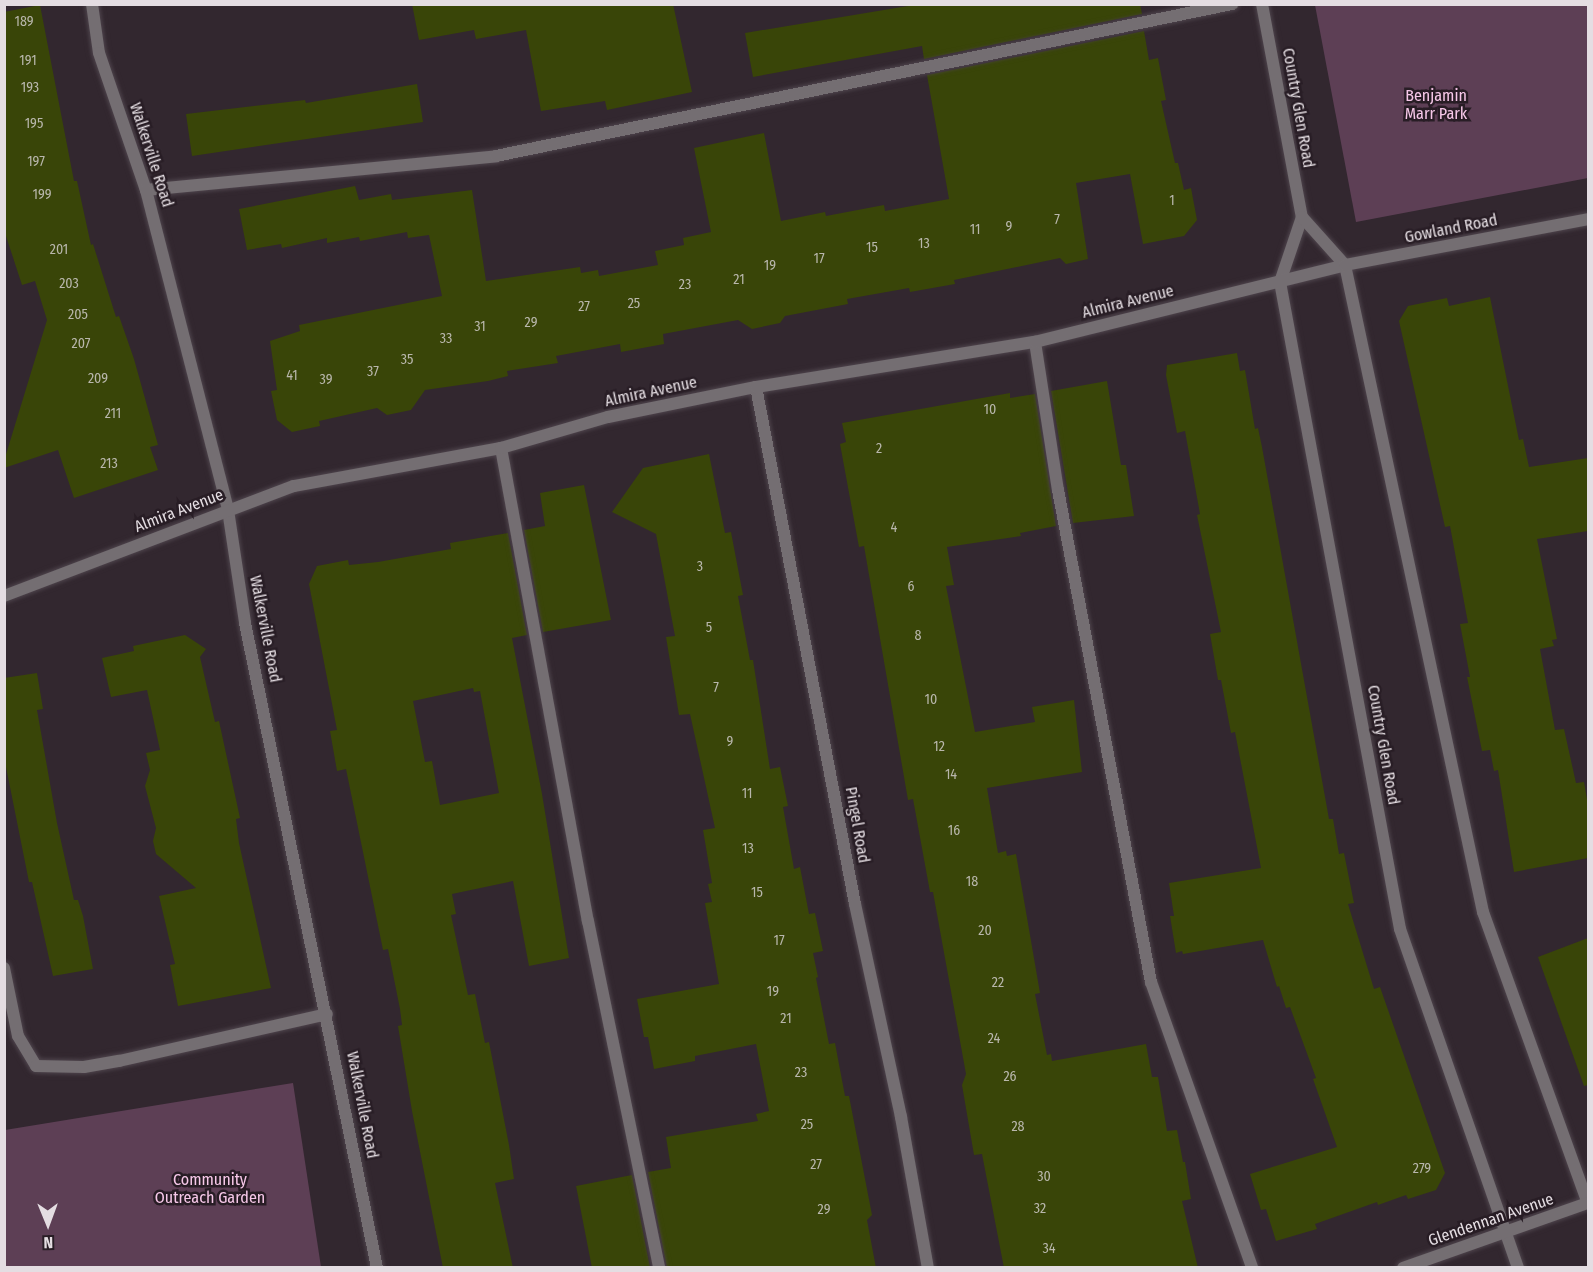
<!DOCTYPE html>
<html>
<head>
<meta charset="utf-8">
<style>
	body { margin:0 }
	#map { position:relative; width:1593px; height:1272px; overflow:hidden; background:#32272f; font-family:"Fira Sans Condensed",sans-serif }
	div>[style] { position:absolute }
	.green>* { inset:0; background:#5d3f55 }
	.building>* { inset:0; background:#394508; transform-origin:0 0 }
	.roads { filter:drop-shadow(0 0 2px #4e444c) drop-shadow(0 0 2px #4e444c) }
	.lane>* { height:12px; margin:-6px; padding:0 6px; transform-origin:6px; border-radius:6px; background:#746e72 }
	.street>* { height:12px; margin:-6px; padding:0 6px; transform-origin:6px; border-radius:6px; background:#746e72 }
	span { translate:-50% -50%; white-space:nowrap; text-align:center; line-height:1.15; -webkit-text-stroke:5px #281d25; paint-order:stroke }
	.number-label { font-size:14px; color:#b9b7ac }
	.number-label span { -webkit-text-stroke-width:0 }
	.park-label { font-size:16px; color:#f7c8e9 }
	.street-label { font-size:16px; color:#e4dde2 }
	.frame { position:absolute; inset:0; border:6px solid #e4dde2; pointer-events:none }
	.north { position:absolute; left:18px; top:1194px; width:60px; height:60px; -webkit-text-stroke:4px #281d25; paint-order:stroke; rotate:179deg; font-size:16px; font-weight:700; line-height:24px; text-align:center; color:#e4dde2 }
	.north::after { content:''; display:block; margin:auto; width:21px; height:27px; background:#e4dde2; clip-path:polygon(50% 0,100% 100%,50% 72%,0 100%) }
</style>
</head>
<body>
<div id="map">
	<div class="green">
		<i style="clip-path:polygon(1315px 5px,1588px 5px,1588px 178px,1356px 222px)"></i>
		<i style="clip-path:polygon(293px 1083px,321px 1267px,5px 1267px,5px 1130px)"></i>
	</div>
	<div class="building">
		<i style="clip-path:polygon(412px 4px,673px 4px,692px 92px,607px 110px,605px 101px,541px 111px,526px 30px,476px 39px,474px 30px,419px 40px)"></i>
		<i style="clip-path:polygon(920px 4px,1140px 4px,1142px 14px,924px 59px,922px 46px,753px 77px,745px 33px)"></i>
		<i style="clip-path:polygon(40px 5px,74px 181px,77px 181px,91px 245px,93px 244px,116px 317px,119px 316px,134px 359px,158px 445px,150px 447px,158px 470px,74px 498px,58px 450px,4px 468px,4px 461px,47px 320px,35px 281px,22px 285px,4px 230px,4px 12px)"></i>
		<i style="clip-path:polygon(1144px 31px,1149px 60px,1158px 58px,1166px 100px,1161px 101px,1175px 163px,1178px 163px,1184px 190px,1191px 188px,1197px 220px,1184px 236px,1143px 244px,1130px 174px,1076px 183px,1088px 259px,1066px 264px,1060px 258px,954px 280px,955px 284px,910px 292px,909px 288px,847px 299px,848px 304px,785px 316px,780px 323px,752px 329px,738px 320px,663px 334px,664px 344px,621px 352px,620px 344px,556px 356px,558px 363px,507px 371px,508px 376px,488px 381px,425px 390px,411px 410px,387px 415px,377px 408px,319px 421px,320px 426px,292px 432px,277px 420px,271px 391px,277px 390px,270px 341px,300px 331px,299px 325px,442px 296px,429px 235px,408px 238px,407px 232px,360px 241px,359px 237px,327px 243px,327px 238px,282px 248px,281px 244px,247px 250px,239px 209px,355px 186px,359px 200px,391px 194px,392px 200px,472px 190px,486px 281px,580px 267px,581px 273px,598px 270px,599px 276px,658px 265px,655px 251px,684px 245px,683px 238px,711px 232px,694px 148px,764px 133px,781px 221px,825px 212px,826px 216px,884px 205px,885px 211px,949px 199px,927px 75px)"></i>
		<i style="clip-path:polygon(417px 84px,423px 122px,192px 156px,186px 114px,305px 100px,306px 103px)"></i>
		<i style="clip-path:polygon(1490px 297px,1519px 440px,1523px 439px,1529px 467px,1588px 458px,1588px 531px,1537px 539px,1557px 639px,1552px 640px,1554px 646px,1540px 649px,1555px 730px,1564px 729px,1576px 783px,1584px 782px,1588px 805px,1588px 858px,1514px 872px,1498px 770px,1494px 771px,1490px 750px,1482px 751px,1467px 677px,1470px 677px,1460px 624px,1468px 623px,1450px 526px,1445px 527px,1399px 321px,1408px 306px,1447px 298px,1449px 306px)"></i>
		<i style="clip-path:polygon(1237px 353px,1240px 371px,1245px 370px,1255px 429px,1258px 428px,1262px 447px,1329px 819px,1333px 819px,1339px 854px,1344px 853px,1354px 903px,1348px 904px,1374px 989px,1380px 987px,1445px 1173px,1436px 1190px,1408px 1199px,1406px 1195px,1378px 1205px,1377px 1202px,1315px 1224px,1317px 1229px,1276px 1241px,1266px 1209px,1261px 1210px,1250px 1174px,1337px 1147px,1313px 1079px,1316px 1078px,1290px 1007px,1286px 1008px,1279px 986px,1277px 987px,1263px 940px,1183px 954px,1182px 951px,1176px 953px,1170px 916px,1174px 916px,1169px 883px,1261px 868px,1235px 732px,1231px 733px,1221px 680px,1218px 680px,1210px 634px,1221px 632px,1197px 515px,1200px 514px,1185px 431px,1177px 433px,1166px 375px,1167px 365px)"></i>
		<i style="clip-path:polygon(1107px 381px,1121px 465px,1126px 465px,1134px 516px,1073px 523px,1051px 391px)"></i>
		<i style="clip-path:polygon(1010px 393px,1010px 398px,1035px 394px,1056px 526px,1020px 533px,1021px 536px,947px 547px,954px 585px,946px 586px,975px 732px,1035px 722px,1032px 707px,1074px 700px,1082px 772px,987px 788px,998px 853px,1006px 851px,1007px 856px,1016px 854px,1040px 993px,1035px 994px,1047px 1055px,1051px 1054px,1052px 1061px,1146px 1044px,1152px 1077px,1158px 1077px,1167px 1131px,1177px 1130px,1183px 1162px,1185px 1162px,1191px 1199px,1182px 1201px,1198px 1268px,1004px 1268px,982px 1154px,974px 1155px,962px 1085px,966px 1074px,933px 892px,930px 892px,913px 799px,908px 800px,864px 546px,859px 547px,840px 444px,846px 442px,842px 423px)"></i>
		<i style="clip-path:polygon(709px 454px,725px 533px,731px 532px,743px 595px,738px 596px,750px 660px,753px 660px,770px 769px,780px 767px,788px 806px,783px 807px,794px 869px,800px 867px,809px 914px,815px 913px,823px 951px,813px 953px,818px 977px,816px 978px,829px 1044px,835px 1043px,845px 1096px,849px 1096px,872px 1215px,867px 1220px,876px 1268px,667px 1268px,648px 1172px,671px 1168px,666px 1137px,758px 1121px,756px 1114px,769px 1111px,756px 1044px,695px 1056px,695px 1061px,654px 1069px,648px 1037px,644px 1037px,637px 999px,719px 984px,705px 903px,712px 902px,708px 884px,712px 883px,703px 830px,715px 828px,690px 714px,679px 715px,666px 637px,675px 636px,656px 534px,612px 512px,643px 468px)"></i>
		<i style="clip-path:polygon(584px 485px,611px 620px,543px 632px,524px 530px,545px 526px,540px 493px)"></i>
		<i style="clip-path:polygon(evenodd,508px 533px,527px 635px,512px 638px,542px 794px,569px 958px,529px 966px,513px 881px,452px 894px,456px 914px,451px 915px,468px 995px,475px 994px,485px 1043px,489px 1042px,509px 1145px,514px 1179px,495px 1183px,513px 1268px,443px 1268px,412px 1111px,398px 1026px,402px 1025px,400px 1009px,388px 949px,383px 950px,346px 769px,337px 771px,330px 731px,337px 730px,309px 584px,317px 566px,348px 560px,349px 565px,378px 562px,451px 549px,450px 543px,508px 533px,473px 688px,474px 692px,480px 691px,499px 793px,440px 805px,432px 761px,425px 762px,413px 701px,473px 688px)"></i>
		<i style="clip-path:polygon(185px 635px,206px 649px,200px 657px,215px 722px,219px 721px,240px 818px,236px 819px,239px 843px,271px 988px,178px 1006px,170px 965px,175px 964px,159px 896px,196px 888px,156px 854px,153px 841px,156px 828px,145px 786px,150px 770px,146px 753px,160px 750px,147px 690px,111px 697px,102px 658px,134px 651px,133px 646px)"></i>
		<i style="clip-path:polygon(37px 673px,43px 709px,37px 710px,57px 823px,74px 900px,78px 900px,83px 916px,93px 969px,53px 976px,32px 882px,29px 882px,4px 757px,4px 678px)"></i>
		<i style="clip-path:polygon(1588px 938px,1588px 1085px,1584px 1086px,1538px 957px)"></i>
		<i style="left:632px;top:1175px;width:95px;height:57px;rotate:79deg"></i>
	</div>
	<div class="roads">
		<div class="lane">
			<i style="left:146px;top:190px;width:352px;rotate:-5.5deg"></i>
			<i style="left:496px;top:156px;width:752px;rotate:-11.67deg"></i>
			<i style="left:1035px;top:342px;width:150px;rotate:81.2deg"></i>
			<i style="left:1058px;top:490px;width:501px;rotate:79.3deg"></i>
			<i style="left:1151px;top:982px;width:303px;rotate:70.5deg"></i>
			<i style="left:501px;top:448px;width:481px;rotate:79.6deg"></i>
			<i style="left:588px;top:921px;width:354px;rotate:78.4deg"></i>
			<i style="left:4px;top:968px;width:69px;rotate:78.4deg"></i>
			<i style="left:18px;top:1036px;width:35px;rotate:59deg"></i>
			<i style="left:36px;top:1066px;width:48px;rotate:1.2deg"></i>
			<i style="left:84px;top:1067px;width:36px;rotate:-10deg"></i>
			<i style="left:119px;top:1061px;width:213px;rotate:-12.7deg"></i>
		</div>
		<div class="street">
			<i style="left:92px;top:4px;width:49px;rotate:81.9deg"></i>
			<i style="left:99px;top:53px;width:145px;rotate:71.1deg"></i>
			<i style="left:146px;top:190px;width:330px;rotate:75.6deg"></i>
			<i style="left:228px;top:510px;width:114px;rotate:81.4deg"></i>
			<i style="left:245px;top:623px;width:658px;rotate:78.43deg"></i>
			<i style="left:1262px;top:4px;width:217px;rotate:79.4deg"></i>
			<i style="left:1302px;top:217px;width:69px;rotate:108.7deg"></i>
			<i style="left:1280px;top:282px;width:658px;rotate:79.49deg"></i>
			<i style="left:1400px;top:929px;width:359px;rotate:70.8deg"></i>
			<i style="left:1302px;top:217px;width:64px;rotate:48.1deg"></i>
			<i style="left:1345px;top:265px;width:662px;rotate:77.96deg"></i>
			<i style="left:1483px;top:912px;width:309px;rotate:70.2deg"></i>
			<i style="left:756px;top:387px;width:526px;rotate:79.16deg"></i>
			<i style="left:855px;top:904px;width:218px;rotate:77.8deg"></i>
			<i style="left:901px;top:1117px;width:153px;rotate:79.9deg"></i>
			<i style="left:4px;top:596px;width:310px;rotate:-20.8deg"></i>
			<i style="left:294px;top:486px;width:210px;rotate:-10.4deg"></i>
			<i style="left:501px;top:448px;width:111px;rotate:-16.2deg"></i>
			<i style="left:608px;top:417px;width:151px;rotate:-11.5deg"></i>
			<i style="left:756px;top:387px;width:283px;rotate:-9.2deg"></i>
			<i style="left:1035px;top:342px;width:319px;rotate:-13.9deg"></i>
			<i style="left:1345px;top:265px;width:247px;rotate:-10.7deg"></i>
			<i style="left:1403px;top:1268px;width:196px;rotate:-19.4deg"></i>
		</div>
	</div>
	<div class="number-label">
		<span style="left:24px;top:22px">189</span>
		<span style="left:28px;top:61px">191</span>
		<span style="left:30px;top:88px">193</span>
		<span style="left:34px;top:124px">195</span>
		<span style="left:36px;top:162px">197</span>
		<span style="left:42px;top:195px">199</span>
		<span style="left:1172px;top:201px">1</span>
		<span style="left:1057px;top:220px">7</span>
		<span style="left:1009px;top:227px">9</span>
		<span style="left:975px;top:230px">11</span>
		<span style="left:924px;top:244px">13</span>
		<span style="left:872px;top:248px">15</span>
		<span style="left:59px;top:250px">201</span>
		<span style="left:819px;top:259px">17</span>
		<span style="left:770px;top:266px">19</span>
		<span style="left:739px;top:280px">21</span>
		<span style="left:69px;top:284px">203</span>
		<span style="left:685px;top:285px">23</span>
		<span style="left:634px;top:304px">25</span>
		<span style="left:584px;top:307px">27</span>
		<span style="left:78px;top:315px">205</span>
		<span style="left:531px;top:323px">29</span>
		<span style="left:480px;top:327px">31</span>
		<span style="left:446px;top:339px">33</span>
		<span style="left:81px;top:344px">207</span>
		<span style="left:407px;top:360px">35</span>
		<span style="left:373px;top:372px">37</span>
		<span style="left:292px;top:376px">41</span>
		<span style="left:98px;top:379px">209</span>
		<span style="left:326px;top:380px">39</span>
		<span style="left:990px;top:410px">10</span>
		<span style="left:113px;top:414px">211</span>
		<span style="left:879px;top:449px">2</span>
		<span style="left:109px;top:464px">213</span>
		<span style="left:894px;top:528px">4</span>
		<span style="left:700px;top:567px">3</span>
		<span style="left:911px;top:587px">6</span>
		<span style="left:709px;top:628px">5</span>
		<span style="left:918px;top:636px">8</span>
		<span style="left:716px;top:688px">7</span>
		<span style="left:931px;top:700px">10</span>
		<span style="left:730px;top:742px">9</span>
		<span style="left:939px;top:747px">12</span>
		<span style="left:951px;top:775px">14</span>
		<span style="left:747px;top:794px">11</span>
		<span style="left:954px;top:831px">16</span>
		<span style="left:748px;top:849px">13</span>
		<span style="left:972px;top:882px">18</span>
		<span style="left:757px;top:893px">15</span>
		<span style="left:985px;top:931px">20</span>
		<span style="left:779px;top:941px">17</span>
		<span style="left:998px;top:983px">22</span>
		<span style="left:773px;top:992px">19</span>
		<span style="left:786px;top:1019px">21</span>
		<span style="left:994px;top:1039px">24</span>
		<span style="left:801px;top:1073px">23</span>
		<span style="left:1010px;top:1077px">26</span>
		<span style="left:807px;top:1125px">25</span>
		<span style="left:1018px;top:1127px">28</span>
		<span style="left:816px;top:1165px">27</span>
		<span style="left:1422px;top:1169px">279</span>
		<span style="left:1044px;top:1177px">30</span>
		<span style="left:1040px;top:1209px">32</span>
		<span style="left:824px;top:1210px">29</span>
		<span style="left:1049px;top:1249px">34</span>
	</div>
	<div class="park-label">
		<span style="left:1436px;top:105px">Benjamin<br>Marr Park</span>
		<span style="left:210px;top:1189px">Community<br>Outreach Garden</span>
	</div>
	<div class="street-label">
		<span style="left:1298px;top:108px;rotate:80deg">Country Glen Road</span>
		<span style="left:151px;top:155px;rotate:72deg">Walkerville Road</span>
		<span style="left:1451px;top:229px;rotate:-11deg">Gowland Road</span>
		<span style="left:1128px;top:302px;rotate:-14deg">Almira Avenue</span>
		<span style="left:651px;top:392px;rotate:-12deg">Almira Avenue</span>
		<span style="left:179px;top:511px;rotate:-21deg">Almira Avenue</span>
		<span style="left:265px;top:629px;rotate:79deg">Walkerville Road</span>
		<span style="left:1383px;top:745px;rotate:80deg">Country Glen Road</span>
		<span style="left:857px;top:825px;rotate:80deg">Pingel Road</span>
		<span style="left:362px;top:1105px;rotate:79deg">Walkerville Road</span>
		<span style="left:1491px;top:1220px;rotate:-19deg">Glendennan Avenue</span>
	</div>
	<div class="frame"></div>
	<div class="north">N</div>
</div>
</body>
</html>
